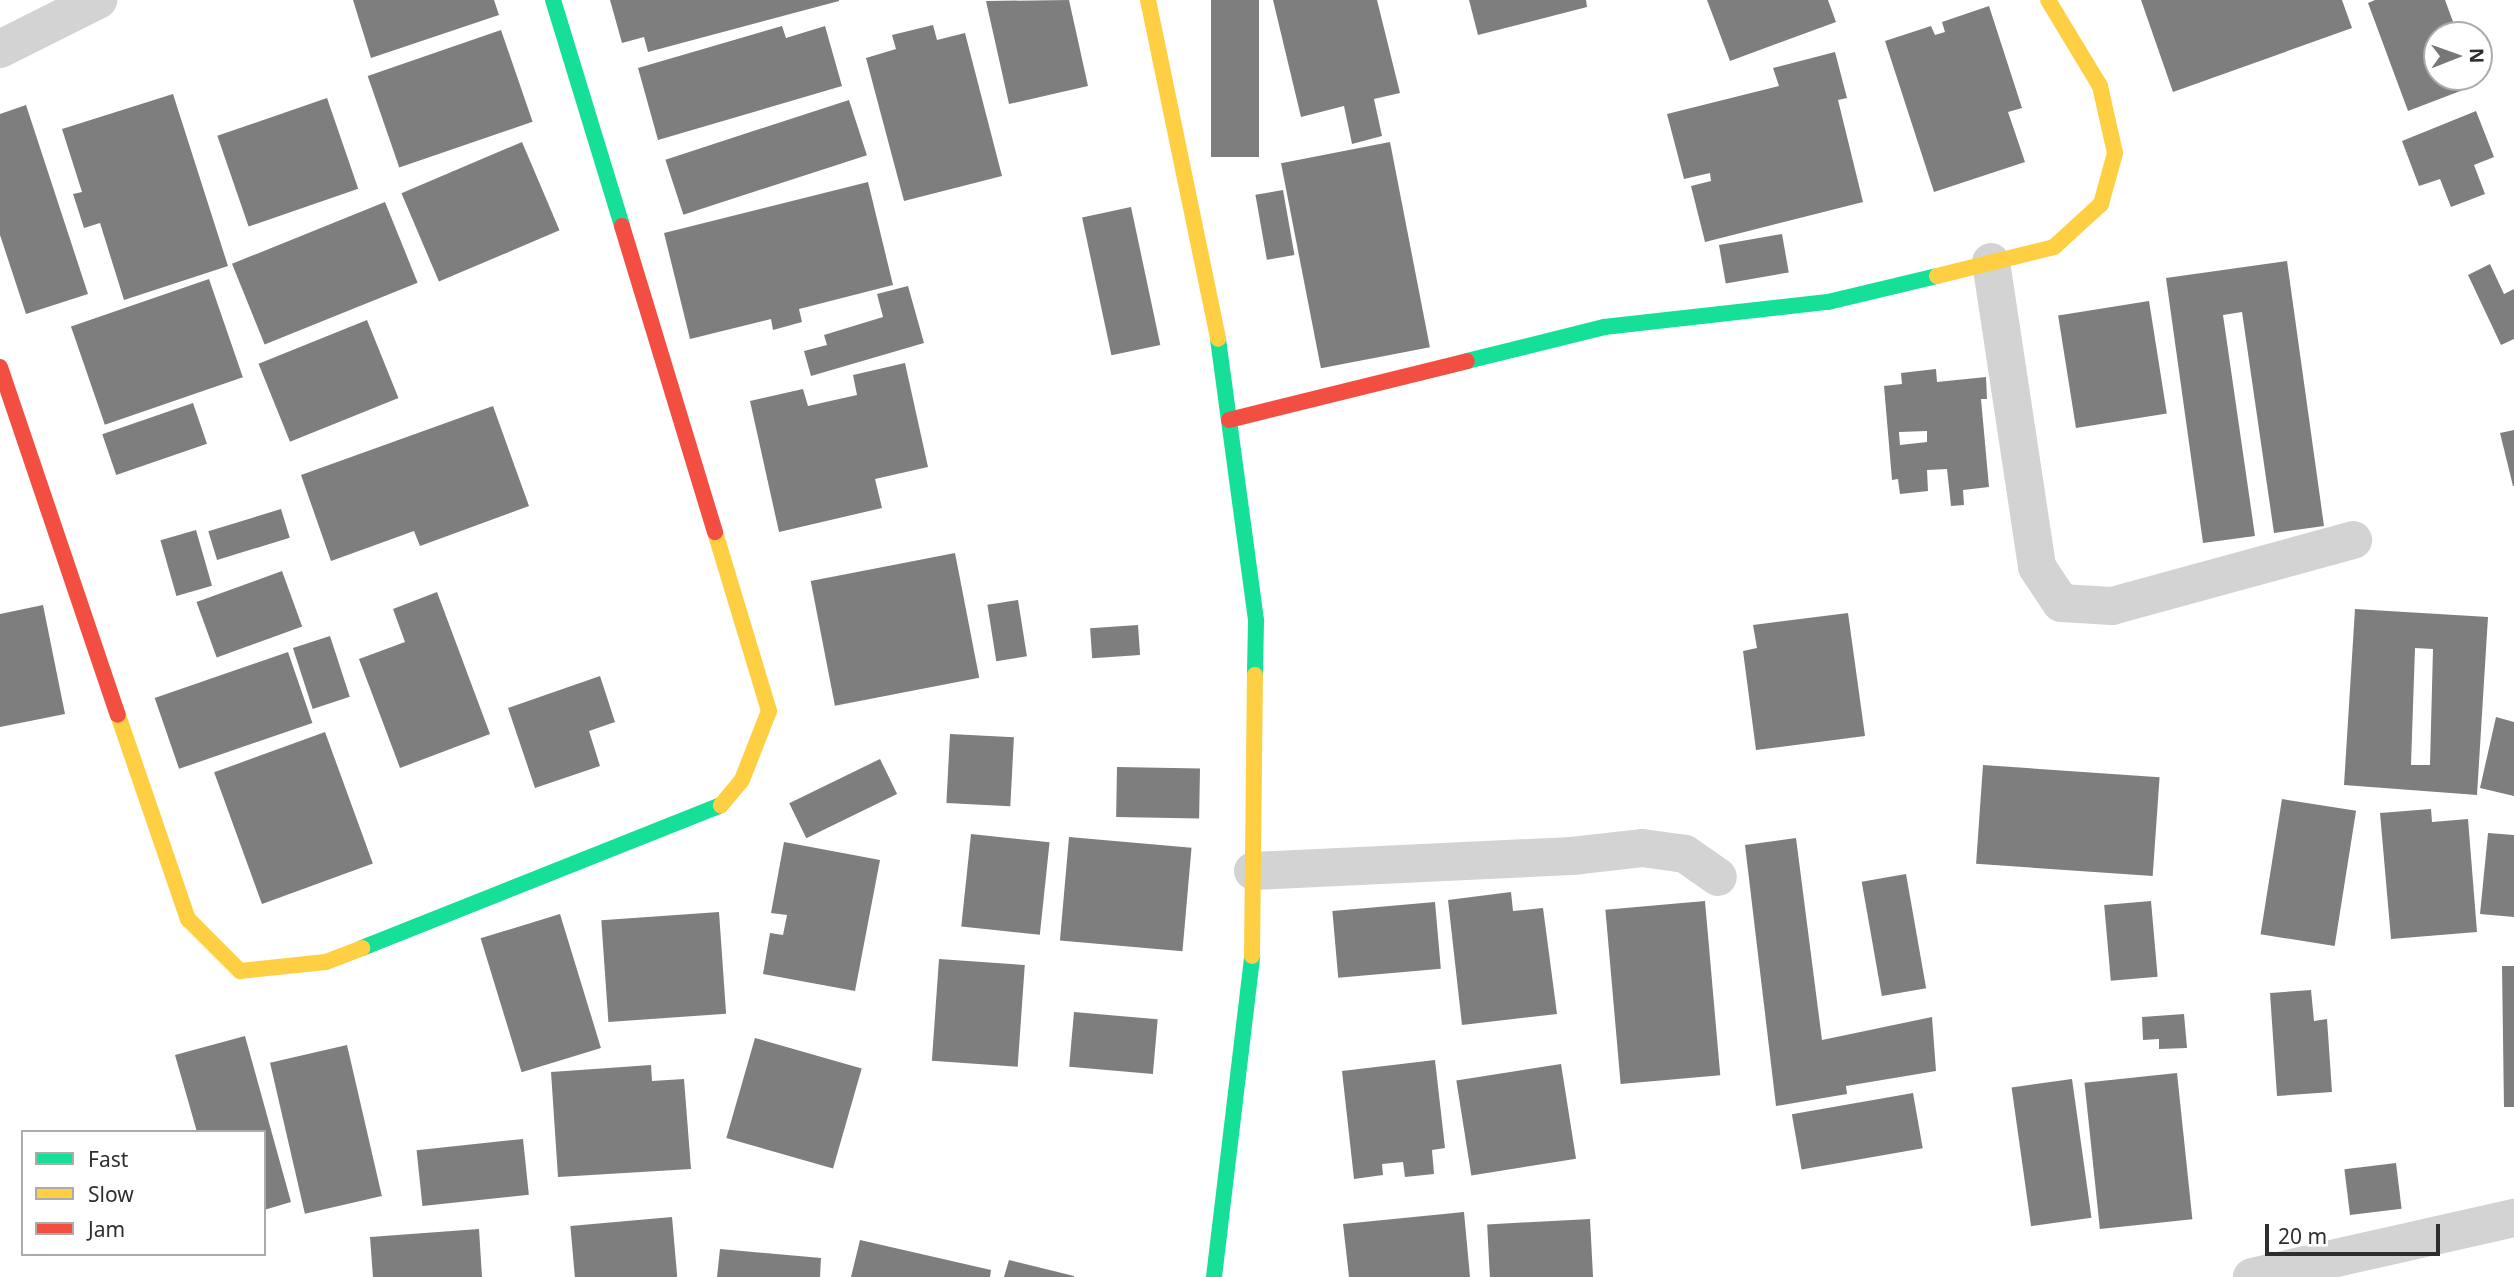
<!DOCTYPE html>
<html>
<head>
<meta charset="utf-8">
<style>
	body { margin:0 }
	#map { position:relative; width:2514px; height:1277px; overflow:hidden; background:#fff; font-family:"Noto Sans",sans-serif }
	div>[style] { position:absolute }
	.building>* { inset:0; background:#7e7e7e; transform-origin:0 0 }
	.street>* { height:38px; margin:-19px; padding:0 19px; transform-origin:19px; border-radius:19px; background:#d3d3d3 }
	.fast>* { height:16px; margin:-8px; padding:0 8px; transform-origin:8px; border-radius:8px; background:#16e098 }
	.slow>* { height:16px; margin:-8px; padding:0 8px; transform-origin:8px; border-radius:8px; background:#ffcf43 }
	.jam>* { height:16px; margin:-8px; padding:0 8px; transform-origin:8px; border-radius:8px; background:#f24e42 }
	span { translate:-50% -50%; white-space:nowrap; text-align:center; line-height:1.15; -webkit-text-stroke:7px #fff; paint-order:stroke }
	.legend { position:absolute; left:21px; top:1130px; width:245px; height:126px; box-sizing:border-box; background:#fff; border:2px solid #ababab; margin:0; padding:9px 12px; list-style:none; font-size:21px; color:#2e2e2e }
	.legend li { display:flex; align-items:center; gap:14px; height:35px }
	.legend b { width:35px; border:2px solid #ababab }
	.north { position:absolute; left:2423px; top:21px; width:70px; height:70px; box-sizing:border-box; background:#fff; border:2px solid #ababab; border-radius:50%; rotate:89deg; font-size:19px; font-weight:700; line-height:28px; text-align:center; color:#2e2e2e }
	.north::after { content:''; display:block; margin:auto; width:24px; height:32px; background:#777; clip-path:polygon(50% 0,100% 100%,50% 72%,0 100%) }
	.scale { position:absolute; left:2265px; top:1224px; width:175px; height:32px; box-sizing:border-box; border:4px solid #2e2e2e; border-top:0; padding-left:9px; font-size:21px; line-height:24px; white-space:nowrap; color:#2e2e2e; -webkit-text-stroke:5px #fff; paint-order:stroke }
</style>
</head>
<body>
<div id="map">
	<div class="building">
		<i style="clip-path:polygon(353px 0,494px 0,499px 15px,371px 58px)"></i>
		<i style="clip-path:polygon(610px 0,839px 0,839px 1px,648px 52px,644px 37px,622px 43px)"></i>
		<i style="clip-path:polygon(1069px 0,1088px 86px,1009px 104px,986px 1px)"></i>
		<i style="left:1211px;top:0;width:48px;height:157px"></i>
		<i style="clip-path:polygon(1273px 0,1377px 0,1400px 93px,1374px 99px,1382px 136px,1352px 144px,1344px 106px,1301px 117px)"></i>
		<i style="clip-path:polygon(1469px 0,1586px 0,1587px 7px,1478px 35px)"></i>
		<i style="clip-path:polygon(1707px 0,1828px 0,1836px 22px,1730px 61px)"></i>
		<i style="clip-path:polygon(2141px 0,2342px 0,2352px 28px,2173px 92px)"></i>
		<i style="clip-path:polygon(2375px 0,2445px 0,2458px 35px,2437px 35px,2437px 77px,2473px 77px,2476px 85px,2408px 111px,2368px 3px)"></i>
		<i style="clip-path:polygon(1989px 6px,2022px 108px,2008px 112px,2025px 162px,1934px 192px,1885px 41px,1931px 26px,1935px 35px,1945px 32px,1942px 22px)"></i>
		<i style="clip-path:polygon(933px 25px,937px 40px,965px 33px,1002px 176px,904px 201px,866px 58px,896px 49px,892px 35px)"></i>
		<i style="clip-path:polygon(782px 26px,786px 38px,825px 26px,842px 86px,658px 140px,638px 68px)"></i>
		<i style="left:501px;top:30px;width:97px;height:141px;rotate:71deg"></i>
		<i style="clip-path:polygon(1835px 52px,1847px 98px,1838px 100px,1863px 202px,1705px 242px,1691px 186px,1711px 181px,1710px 173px,1684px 179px,1667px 114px,1779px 86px,1773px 68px)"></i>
		<i style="clip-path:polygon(173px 94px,228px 266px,124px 300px,100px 223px,84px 228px,73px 194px,82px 192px,62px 129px)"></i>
		<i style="left:327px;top:98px;width:96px;height:116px;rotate:71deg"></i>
		<i style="left:849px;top:100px;width:58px;height:193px;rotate:72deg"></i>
		<i style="clip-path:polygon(26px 105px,88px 294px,26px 314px,0 235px,0 114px)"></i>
		<i style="clip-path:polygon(2476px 111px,2494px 157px,2474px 165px,2485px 194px,2451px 207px,2440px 179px,2419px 186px,2402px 141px)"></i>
		<i style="left:522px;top:142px;width:96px;height:131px;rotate:67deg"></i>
		<i style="left:1390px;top:142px;width:209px;height:111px;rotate:79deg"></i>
		<i style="clip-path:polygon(868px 182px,893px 285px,799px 309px,802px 322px,773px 330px,771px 319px,690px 339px,664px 233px)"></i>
		<i style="left:1283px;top:190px;width:66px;height:28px;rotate:80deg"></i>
		<i style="left:385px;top:202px;width:87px;height:165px;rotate:68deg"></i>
		<i style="left:1131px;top:207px;width:141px;height:50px;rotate:78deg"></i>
		<i style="left:1782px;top:234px;width:39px;height:64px;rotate:80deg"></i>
		<i style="clip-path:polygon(2287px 261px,2324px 526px,2274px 533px,2242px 312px,2223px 315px,2255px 536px,2203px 543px,2166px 278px)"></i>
		<i style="clip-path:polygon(2490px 264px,2504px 294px,2514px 289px,2514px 339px,2501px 345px,2468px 275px)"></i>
		<i style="left:209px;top:279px;width:104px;height:146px;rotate:71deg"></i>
		<i style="clip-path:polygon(908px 286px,924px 343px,811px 376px,804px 351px,827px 345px,824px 335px,883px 317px,877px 294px)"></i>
		<i style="left:2149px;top:301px;width:114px;height:92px;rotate:81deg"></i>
		<i style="left:367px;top:320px;width:84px;height:117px;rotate:68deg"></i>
		<i style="clip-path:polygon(905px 363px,928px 467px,875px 479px,882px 508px,779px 532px,750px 401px,803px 389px,808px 406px,857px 395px,853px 375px)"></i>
		<i style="clip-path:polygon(evenodd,1936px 369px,1937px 382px,1986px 377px,1987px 399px,1981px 399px,1989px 487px,1963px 490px,1964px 505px,1951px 506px,1947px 469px,1927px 470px,1928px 491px,1900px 494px,1898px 479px,1892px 480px,1884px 386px,1902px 384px,1901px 373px,1936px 369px,1927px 431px,1927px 442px,1900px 445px,1899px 432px,1927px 431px)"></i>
		<i style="left:193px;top:403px;width:43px;height:96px;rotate:71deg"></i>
		<i style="clip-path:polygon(493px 406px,529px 506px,420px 546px,414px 531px,331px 561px,301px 475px)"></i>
		<i style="clip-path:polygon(2514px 430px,2514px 486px,2513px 486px,2500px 433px)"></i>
		<i style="left:281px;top:509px;width:30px;height:76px;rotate:73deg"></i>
		<i style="left:196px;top:530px;width:58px;height:37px;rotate:74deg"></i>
		<i style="left:955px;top:553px;width:127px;height:147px;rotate:79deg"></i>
		<i style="left:282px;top:571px;width:59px;height:91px;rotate:70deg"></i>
		<i style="clip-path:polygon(437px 592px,490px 734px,400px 768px,359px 659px,405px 642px,393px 609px)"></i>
		<i style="left:1018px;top:600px;width:57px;height:31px;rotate:81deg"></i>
		<i style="clip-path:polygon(43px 605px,65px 714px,0 727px,0 614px)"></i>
		<i style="clip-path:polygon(evenodd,2355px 609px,2488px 617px,2477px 795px,2344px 785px,2355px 609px,2415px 648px,2433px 649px,2430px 765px,2411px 765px,2415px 648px)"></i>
		<i style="clip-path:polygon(1848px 613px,1865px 736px,1756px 750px,1743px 651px,1757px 648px,1753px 625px)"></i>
		<i style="left:1138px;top:625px;width:30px;height:48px;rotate:86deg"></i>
		<i style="left:330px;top:636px;width:64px;height:39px;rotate:72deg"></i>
		<i style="left:288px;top:652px;width:75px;height:141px;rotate:71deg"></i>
		<i style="clip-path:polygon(600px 676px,615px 722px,589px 731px,600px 766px,535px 788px,508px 708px)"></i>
		<i style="clip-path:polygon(2496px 717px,2514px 722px,2514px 796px,2480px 788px)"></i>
		<i style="left:325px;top:732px;width:140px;height:118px;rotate:70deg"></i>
		<i style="left:950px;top:734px;width:64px;height:69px;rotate:3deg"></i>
		<i style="left:880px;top:759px;width:39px;height:101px;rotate:64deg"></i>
		<i style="left:1983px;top:765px;width:177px;height:99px;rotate:4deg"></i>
		<i style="left:1117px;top:767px;width:83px;height:50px;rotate:1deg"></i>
		<i style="left:2282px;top:799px;width:75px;height:137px;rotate:9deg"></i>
		<i style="clip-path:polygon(2431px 809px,2432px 822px,2468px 819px,2477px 932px,2391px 939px,2380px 813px)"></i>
		<i style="clip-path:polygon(2488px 833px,2514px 835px,2514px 917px,2480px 914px)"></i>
		<i style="left:971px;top:834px;width:79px;height:93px;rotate:6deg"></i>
		<i style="left:1069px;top:837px;width:123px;height:104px;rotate:5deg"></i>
		<i style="clip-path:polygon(1796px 838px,1822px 1040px,1932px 1017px,1936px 1071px,1846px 1086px,1847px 1094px,1776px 1106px,1745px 845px)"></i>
		<i style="clip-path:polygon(784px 842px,880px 860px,855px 991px,763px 974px,770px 933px,783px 935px,787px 915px,771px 913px)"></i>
		<i style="left:1906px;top:874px;width:116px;height:45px;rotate:80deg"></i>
		<i style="clip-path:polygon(1511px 892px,1513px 911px,1543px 908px,1557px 1014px,1462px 1025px,1448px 900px)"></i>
		<i style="left:1705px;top:901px;width:175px;height:100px;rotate:85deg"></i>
		<i style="left:2151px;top:901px;width:76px;height:47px;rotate:85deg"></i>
		<i style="left:1435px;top:902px;width:67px;height:103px;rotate:85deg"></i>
		<i style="left:719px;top:912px;width:102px;height:118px;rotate:86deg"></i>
		<i style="left:560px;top:914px;width:140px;height:83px;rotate:73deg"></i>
		<i style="left:939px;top:959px;width:86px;height:102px;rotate:4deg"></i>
		<i style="clip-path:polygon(2502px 966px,2514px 966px,2514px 1107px,2504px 1107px)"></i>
		<i style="clip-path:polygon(2311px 990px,2314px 1021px,2327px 1019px,2332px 1092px,2277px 1096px,2270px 993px)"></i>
		<i style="left:1074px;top:1012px;width:84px;height:55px;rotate:5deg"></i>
		<i style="clip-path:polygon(2184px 1014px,2187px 1048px,2159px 1049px,2159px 1039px,2143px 1040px,2142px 1017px)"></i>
		<i style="clip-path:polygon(245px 1036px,291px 1202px,264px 1210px,264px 1132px,197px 1132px,175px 1055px)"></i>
		<i style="left:755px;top:1038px;width:111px;height:104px;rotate:16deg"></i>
		<i style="left:347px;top:1045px;width:155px;height:79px;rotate:77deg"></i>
		<i style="clip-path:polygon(1435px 1060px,1445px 1148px,1432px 1150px,1434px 1174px,1405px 1177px,1403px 1162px,1382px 1164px,1383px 1175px,1354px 1179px,1342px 1071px)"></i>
		<i style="left:1561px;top:1064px;width:96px;height:106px;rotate:81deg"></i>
		<i style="clip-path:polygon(651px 1065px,652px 1081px,684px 1079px,691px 1169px,558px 1177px,551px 1072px)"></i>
		<i style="left:2177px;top:1073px;width:147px;height:93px;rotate:84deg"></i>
		<i style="left:2072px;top:1079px;width:140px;height:61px;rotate:82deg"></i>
		<i style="left:1913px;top:1093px;width:56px;height:123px;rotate:80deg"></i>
		<i style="left:523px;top:1139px;width:56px;height:107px;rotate:84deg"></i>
		<i style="left:2396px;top:1163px;width:46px;height:52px;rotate:83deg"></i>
		<i style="clip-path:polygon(1464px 1212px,1470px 1277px,1349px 1277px,1343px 1224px)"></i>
		<i style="left:672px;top:1217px;width:60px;height:102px;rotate:85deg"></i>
		<i style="left:1590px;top:1219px;width:58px;height:103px;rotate:87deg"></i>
		<i style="clip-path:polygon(479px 1229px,482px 1277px,373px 1277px,370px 1237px)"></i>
		<i style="clip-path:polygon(860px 1240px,991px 1270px,990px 1277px,851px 1277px)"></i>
		<i style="clip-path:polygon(720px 1249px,821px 1258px,820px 1277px,717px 1277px)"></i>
		<i style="clip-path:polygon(1009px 1260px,1074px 1276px,1074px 1277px,1004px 1277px)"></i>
	</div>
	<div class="street">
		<i style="left:0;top:49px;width:110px;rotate:-26.6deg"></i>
		<i style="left:1991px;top:262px;width:308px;rotate:81.4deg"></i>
		<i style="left:2037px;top:567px;width:43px;rotate:56.3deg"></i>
		<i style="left:2061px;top:603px;width:51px;rotate:3.4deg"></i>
		<i style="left:2112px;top:606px;width:250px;rotate:-15.3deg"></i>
		<i style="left:1253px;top:871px;width:319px;rotate:-2.7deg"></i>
		<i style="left:1572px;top:856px;width:70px;rotate:-6.5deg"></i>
		<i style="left:1642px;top:848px;width:43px;rotate:7.9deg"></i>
		<i style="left:1685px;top:854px;width:40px;rotate:34.9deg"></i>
		<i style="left:2252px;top:1277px;width:269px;rotate:-12.7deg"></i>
	</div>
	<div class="fast">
		<i style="left:553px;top:0;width:236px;rotate:73deg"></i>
		<i style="left:1218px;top:339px;width:285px;rotate:82.3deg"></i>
		<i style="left:1256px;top:621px;width:54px;rotate:91.1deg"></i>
		<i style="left:1467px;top:361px;width:141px;rotate:-13.9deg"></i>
		<i style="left:1604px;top:327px;width:225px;rotate:-6.4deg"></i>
		<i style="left:1828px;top:302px;width:112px;rotate:-13.4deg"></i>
		<i style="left:362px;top:948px;width:386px;rotate:-21.7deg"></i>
		<i style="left:1214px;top:1277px;width:323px;rotate:-83.2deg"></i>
	</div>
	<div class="slow">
		<i style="left:1148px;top:0;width:346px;rotate:78.3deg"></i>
		<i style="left:1937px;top:276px;width:121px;rotate:-13.9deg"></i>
		<i style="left:2054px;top:247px;width:64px;rotate:-42.5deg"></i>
		<i style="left:2101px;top:204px;width:53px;rotate:-74.6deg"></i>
		<i style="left:2115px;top:153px;width:69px;rotate:-102.6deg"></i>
		<i style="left:2100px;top:86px;width:100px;rotate:-121.2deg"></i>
		<i style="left:715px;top:532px;width:187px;rotate:73.2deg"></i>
		<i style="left:769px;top:711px;width:74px;rotate:111.4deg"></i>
		<i style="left:742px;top:780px;width:33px;rotate:130deg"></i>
		<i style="left:118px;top:715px;width:216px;rotate:71.1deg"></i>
		<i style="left:188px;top:919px;width:74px;rotate:45deg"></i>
		<i style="left:240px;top:971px;width:86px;rotate:-6deg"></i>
		<i style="left:326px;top:962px;width:39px;rotate:-21deg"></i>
		<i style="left:1252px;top:956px;width:281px;rotate:-89.4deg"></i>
	</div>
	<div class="jam">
		<i style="left:622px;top:226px;width:320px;rotate:73.1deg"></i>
		<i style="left:0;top:367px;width:367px;rotate:71.3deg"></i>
		<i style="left:1229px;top:420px;width:245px;rotate:-13.9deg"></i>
	</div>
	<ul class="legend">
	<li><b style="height:9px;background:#16e098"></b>Fast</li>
	<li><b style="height:9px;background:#ffcf43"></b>Slow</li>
	<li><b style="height:9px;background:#f24e42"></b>Jam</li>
	</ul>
	<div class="north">N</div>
	<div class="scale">20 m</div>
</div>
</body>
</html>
